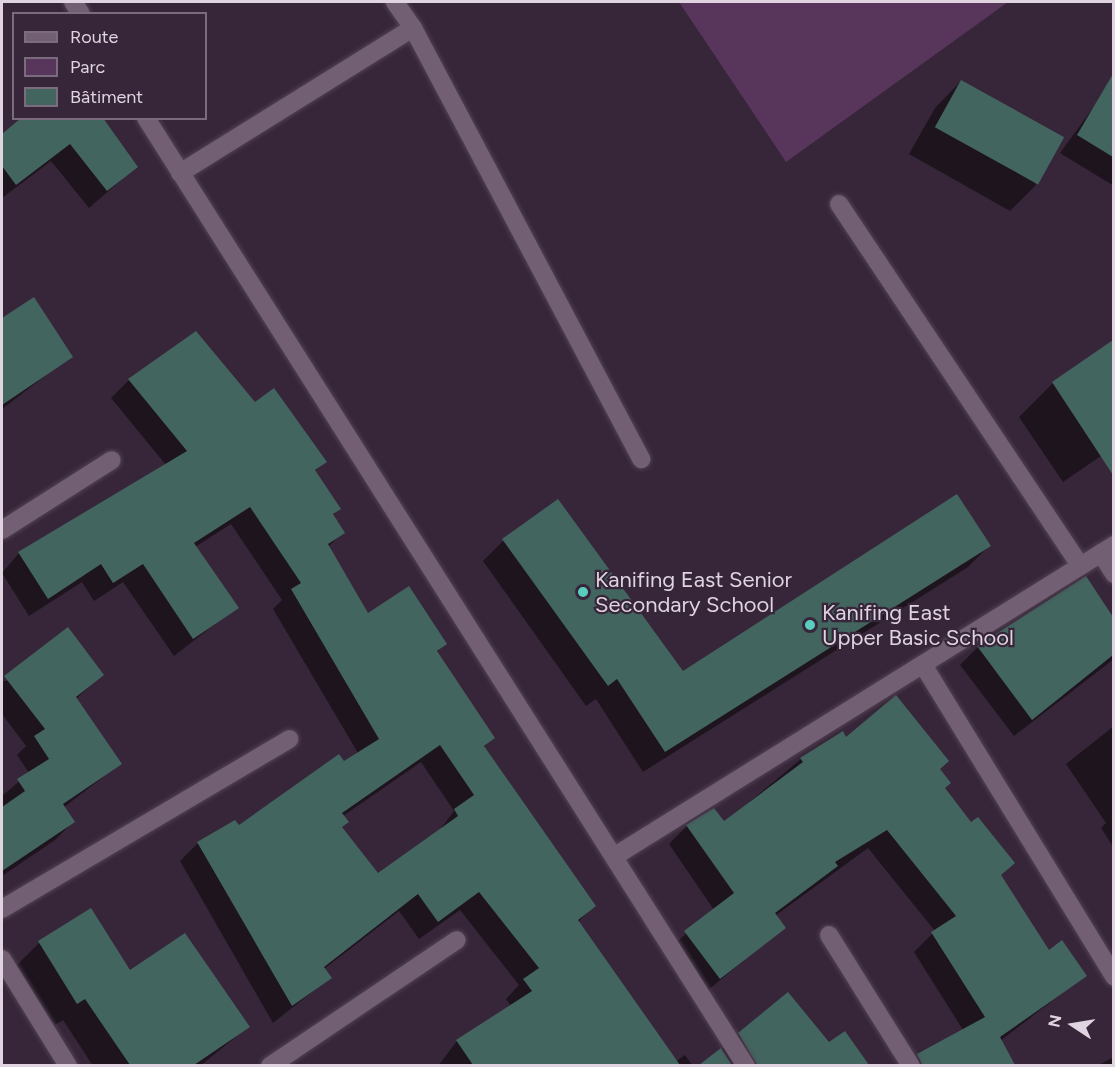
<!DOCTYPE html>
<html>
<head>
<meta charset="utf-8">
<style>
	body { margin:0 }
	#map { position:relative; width:1115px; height:1067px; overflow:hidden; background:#372639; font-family:Figtree,sans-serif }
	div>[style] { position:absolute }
	.green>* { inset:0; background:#58365c }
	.shadow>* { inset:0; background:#0007 }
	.building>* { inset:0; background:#436560; transform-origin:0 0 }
	.roads { filter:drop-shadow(0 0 2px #504252) drop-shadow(0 0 2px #504252) }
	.minor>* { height:18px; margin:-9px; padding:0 9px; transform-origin:9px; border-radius:9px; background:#725f74 }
	.dots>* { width:16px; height:16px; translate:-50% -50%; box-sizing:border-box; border:3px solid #372639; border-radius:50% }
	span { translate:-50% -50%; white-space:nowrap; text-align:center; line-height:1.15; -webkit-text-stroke:4.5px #372639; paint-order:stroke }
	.poi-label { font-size:22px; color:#dfd4e0 }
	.left { translate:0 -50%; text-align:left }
	.frame { position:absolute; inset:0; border:3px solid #dfd4e0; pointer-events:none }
	.legend { position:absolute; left:12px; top:12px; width:195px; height:108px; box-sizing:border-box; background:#372639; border:2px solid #7a6c7c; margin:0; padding:8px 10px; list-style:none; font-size:18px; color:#dfd4e0 }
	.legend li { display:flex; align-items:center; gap:12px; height:30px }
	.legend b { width:30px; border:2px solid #7a6c7c }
	.north { position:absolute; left:1043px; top:995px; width:60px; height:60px; -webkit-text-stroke:4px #372639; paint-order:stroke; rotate:282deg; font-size:16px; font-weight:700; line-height:24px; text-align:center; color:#dfd4e0 }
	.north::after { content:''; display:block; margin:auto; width:21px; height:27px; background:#dfd4e0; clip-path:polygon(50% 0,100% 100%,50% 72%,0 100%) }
</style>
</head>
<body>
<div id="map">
	<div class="green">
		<i style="clip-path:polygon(679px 2px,1008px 2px,786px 162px)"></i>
	</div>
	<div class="shadow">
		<i style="clip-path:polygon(961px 81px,1036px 185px,1010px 211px,909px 154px,935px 108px)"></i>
		<i style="clip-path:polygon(1101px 97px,1114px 105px,1114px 186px,1060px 153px)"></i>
		<i style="clip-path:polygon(20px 121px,136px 167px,89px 208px,51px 161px,2px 198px,2px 139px)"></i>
		<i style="clip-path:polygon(34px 299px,71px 356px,2px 409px,2px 323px)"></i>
		<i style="clip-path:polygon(1114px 342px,1114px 447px,1063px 482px,1019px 417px,1053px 383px)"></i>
		<i style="clip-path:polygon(evenodd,129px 380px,254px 404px,325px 462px,314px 472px,339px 509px,332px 516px,343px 532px,328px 547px,368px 615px,445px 644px,436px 653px,493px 738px,483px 748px,594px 906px,578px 922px,675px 1062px,685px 1055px,693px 1066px,438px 1066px,457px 1041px,511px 1006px,506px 999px,519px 985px,460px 910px,419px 939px,399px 911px,324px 969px,330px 978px,273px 1023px,180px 861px,198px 843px,238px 828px,358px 753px,273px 609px,282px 600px,231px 524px,195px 547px,237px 607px,174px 656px,123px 582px,94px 601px,82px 582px,29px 616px,2px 573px,19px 553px,166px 465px,111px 398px,129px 380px,421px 762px,454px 811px,438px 832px,377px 876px,341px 828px,343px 816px,421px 762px)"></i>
		<i style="clip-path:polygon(503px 541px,683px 674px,989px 546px,968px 567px,643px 772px,596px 699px,586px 706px,483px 561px)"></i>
		<i style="clip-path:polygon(1085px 578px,1114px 620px,1114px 659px,1014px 736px,960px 665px,978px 647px)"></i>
		<i style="clip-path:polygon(102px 675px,76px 699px,120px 764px,63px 808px,73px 822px,55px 840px,2px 876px,2px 796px,29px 773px,17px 755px,26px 746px,2px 714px,2px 681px)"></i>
		<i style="clip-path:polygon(1114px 726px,1114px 848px,1101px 828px,1106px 823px,1066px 764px)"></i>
		<i style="clip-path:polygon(846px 739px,938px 770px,944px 788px,970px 824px,1013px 863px,1000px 876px,1048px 952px,1078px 981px,1000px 1041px,1014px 1066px,907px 1066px,963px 1030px,914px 952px,935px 931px,868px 848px,775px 916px,784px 927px,701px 996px,666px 951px,714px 910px,669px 844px,687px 826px,723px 824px,801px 759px)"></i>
		<i style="clip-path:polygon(91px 910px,130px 972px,248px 1027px,200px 1066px,93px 1066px,63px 1020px,55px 1025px,17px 965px,39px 943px)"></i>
		<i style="clip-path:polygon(845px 1033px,867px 1066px,702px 1066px,739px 1034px,828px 1044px)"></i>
		<i style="clip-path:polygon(1114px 1057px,1114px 1066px,1097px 1066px)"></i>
	</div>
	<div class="building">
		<i style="clip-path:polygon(1113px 74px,1113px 157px,1077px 135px)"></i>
		<i style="left:961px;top:80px;width:118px;height:54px;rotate:29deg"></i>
		<i style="clip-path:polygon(21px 118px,103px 118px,138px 167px,107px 191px,70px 144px,16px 185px,2px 166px,2px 134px)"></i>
		<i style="clip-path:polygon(34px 297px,73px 357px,2px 405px,2px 318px)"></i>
		<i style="clip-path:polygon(evenodd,196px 331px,255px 402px,274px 388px,327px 462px,315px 470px,341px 509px,333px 514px,345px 533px,328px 544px,368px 613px,409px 586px,447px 644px,437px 651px,495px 738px,484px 746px,596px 906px,578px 920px,680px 1065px,473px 1065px,456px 1040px,532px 991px,523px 979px,539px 968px,479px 892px,438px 922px,418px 894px,324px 967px,332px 978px,292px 1006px,197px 842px,235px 820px,239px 825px,339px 754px,344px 761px,379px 739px,291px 589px,301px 583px,250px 507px,194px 543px,239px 608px,193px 639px,143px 564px,113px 583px,101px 564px,48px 599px,18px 552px,187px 451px,128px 379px,196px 331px,440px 745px,474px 795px,454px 809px,458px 816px,378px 873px,342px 827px,349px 822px,342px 813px,440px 745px)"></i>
		<i style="clip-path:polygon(1113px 340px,1113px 475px,1052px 382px)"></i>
		<i style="clip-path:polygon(957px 494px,991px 546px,665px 752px,617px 679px,608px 686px,502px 539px,558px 499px,683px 671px)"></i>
		<i style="clip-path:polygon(1086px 576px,1113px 617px,1113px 655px,1032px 720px,977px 646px)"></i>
		<i style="clip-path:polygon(68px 627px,104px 675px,76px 697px,122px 764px,63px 804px,75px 822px,2px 871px,2px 807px,25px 791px,17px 779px,49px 759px,34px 736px,45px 729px,4px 676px)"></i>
		<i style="clip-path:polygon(896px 695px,949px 761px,940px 769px,951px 783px,945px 788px,971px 822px,978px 817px,1015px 863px,1001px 875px,1049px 950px,1062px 940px,1087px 976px,1000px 1037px,1015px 1065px,922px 1065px,917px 1054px,985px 1017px,931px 932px,956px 916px,887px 830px,835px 862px,838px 866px,775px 913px,786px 928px,720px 979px,684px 931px,734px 893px,686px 825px,714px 808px,724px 821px,803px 762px,800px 758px,843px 731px,846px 737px)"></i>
		<i style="clip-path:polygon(91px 908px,130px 970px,185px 933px,250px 1027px,194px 1065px,130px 1065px,85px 999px,77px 1004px,38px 941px)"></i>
		<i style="clip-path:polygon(788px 992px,829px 1042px,845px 1031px,869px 1065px,757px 1065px,738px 1033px)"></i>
		<i style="clip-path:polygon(721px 1048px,732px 1065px,699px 1065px)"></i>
	</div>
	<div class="roads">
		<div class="minor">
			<i style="left:73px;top:2px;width:14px;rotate:56deg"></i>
			<i style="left:413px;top:28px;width:488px;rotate:62.1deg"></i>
			<i style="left:146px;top:118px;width:1122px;rotate:57.67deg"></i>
			<i style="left:180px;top:173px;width:274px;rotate:-31.9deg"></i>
			<i style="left:413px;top:28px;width:32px;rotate:-125deg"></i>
			<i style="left:839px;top:204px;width:434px;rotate:56.3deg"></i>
			<i style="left:2px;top:530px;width:130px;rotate:-32.5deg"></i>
			<i style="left:1101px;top:553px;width:25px;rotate:58deg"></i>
			<i style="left:925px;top:668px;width:362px;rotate:58.5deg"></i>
			<i style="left:615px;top:856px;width:588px;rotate:-31.93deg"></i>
			<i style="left:2px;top:909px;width:334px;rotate:-30.6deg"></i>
			<i style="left:829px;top:935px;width:155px;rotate:58deg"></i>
			<i style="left:2px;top:959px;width:126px;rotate:58.3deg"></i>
			<i style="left:270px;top:1066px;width:225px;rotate:-34deg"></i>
		</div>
	</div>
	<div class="dots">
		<i style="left:583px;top:592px;background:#59cebf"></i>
		<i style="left:810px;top:625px;background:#59cebf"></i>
	</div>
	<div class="poi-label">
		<span class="left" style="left:595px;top:592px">Kanifing East Senior<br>Secondary School</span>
		<span class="left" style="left:822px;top:625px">Kanifing East<br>Upper Basic School</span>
	</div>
	<div class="frame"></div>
	<ul class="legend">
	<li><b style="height:8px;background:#725f74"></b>Route</li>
	<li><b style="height:16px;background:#58365c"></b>Parc</li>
	<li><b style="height:16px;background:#436560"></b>Bâtiment</li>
	</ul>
	<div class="north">N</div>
</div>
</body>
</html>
